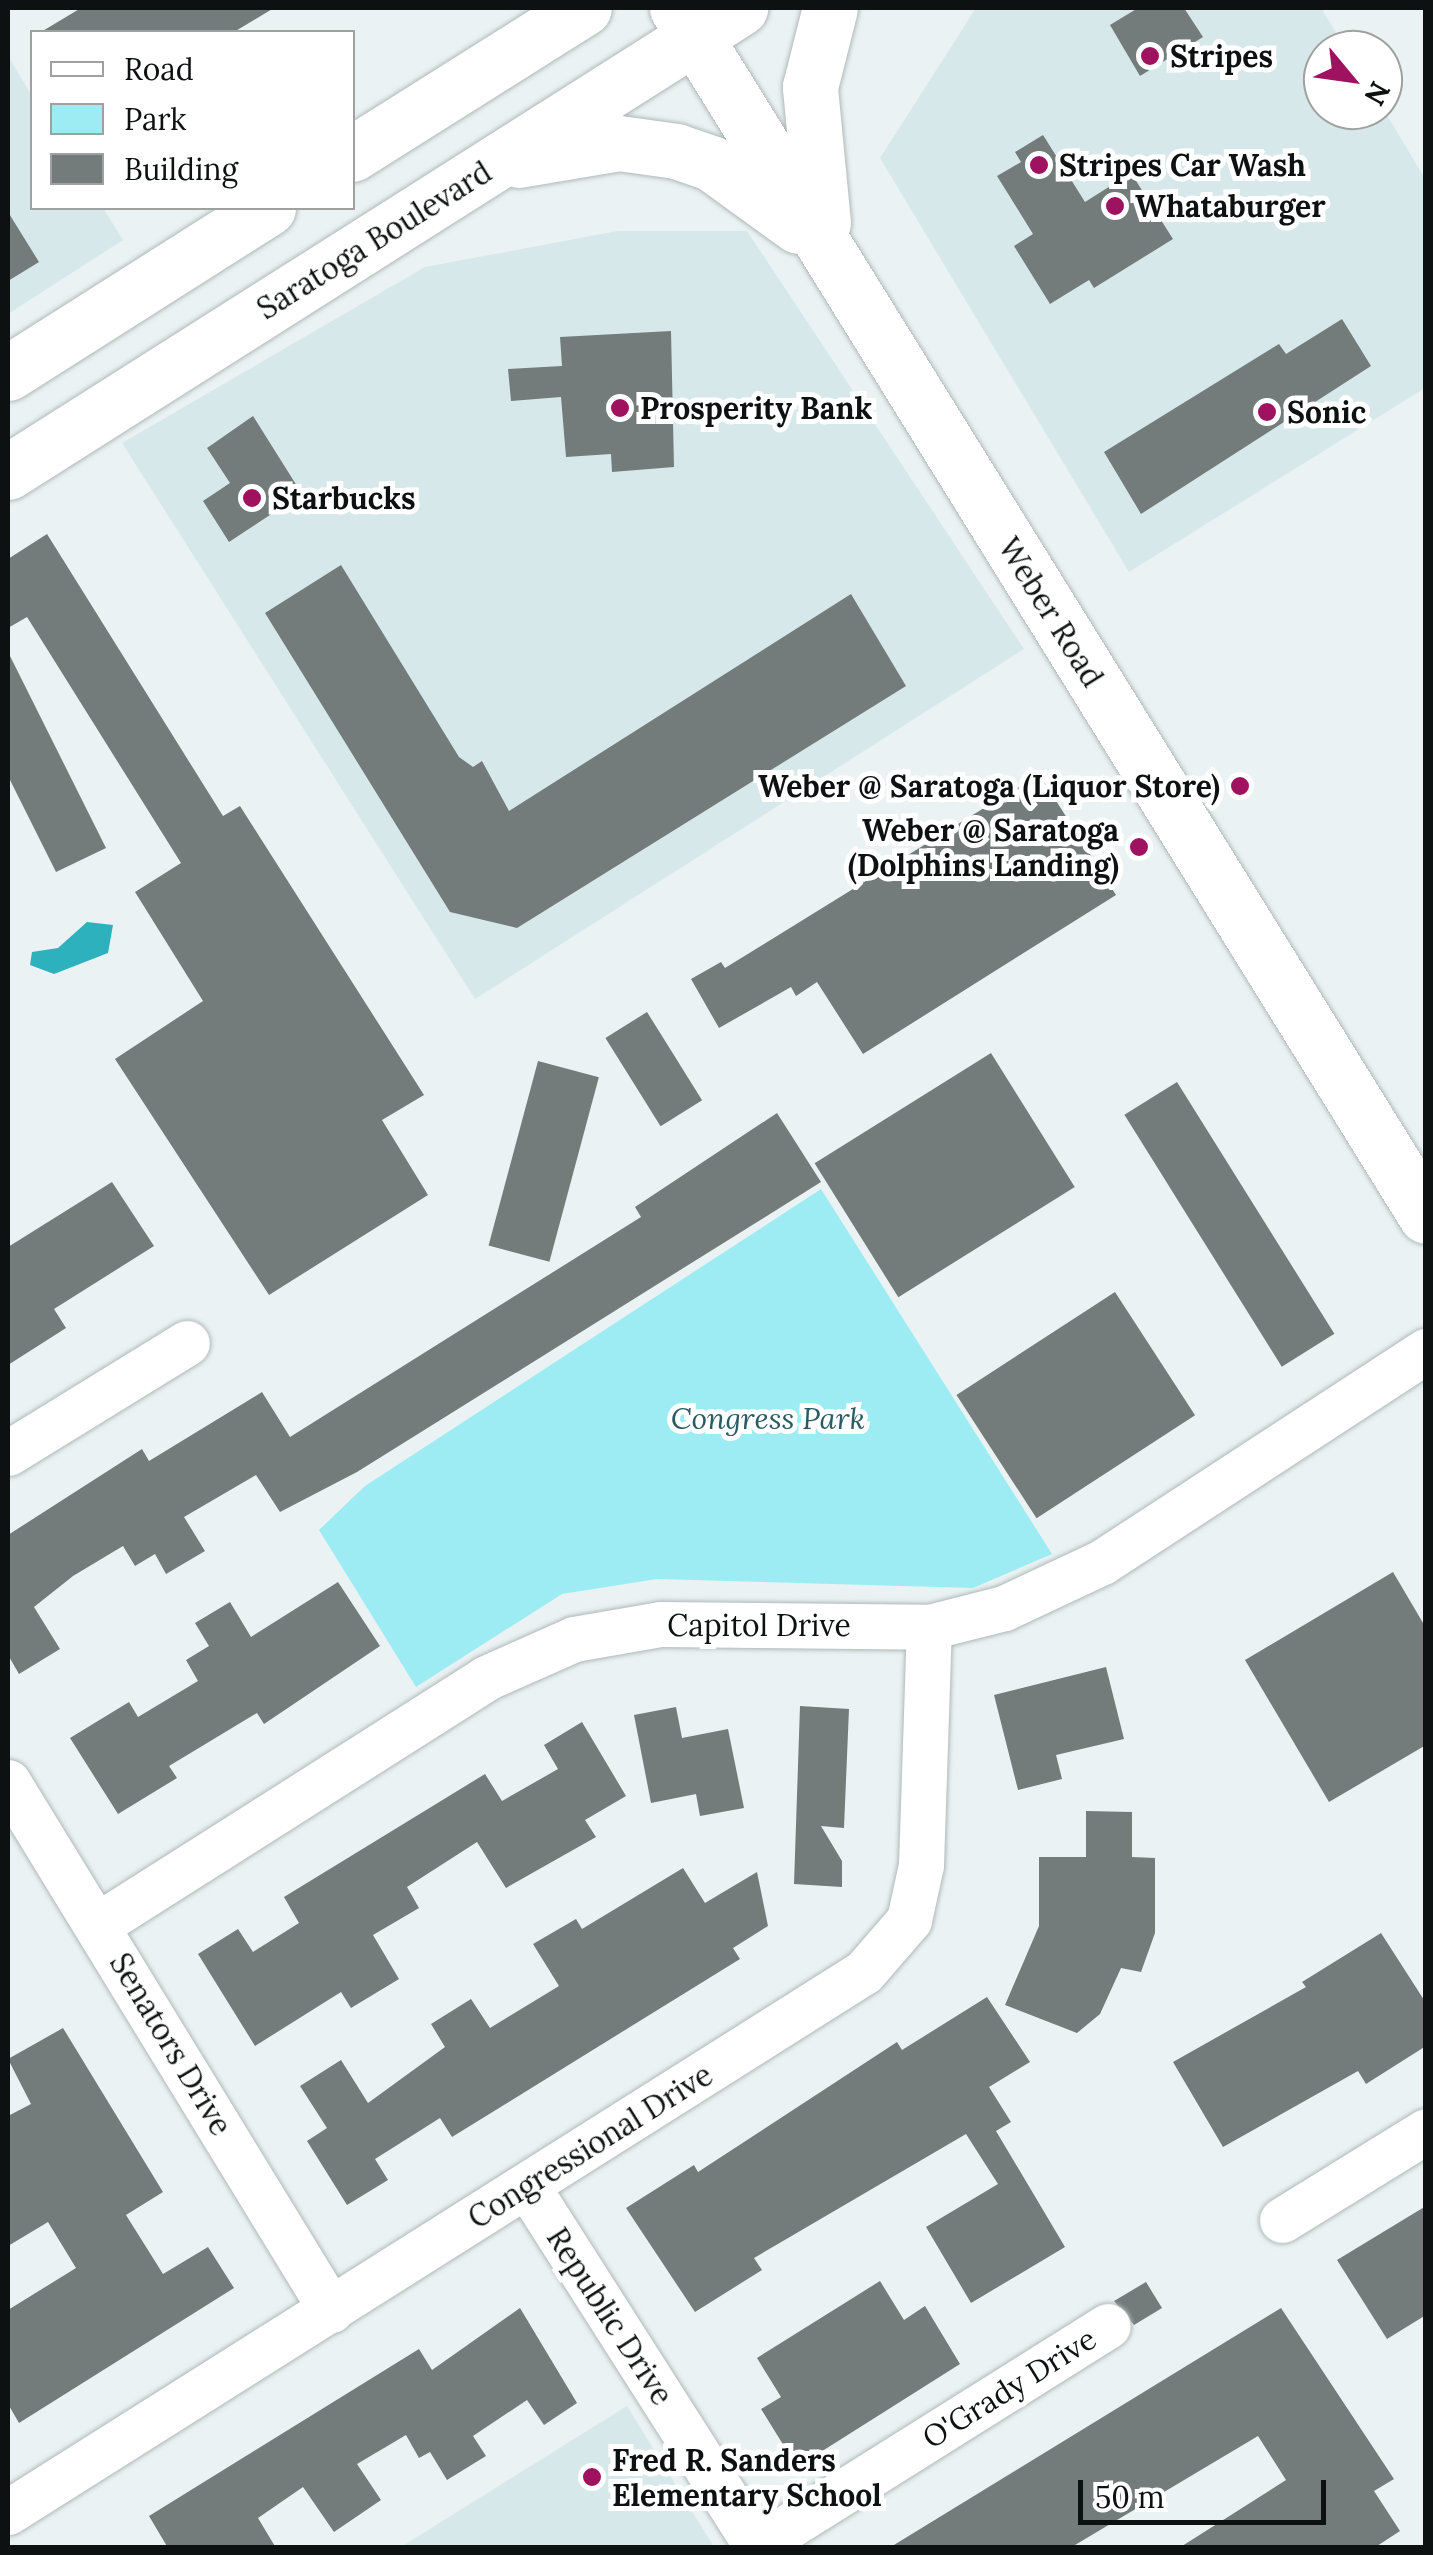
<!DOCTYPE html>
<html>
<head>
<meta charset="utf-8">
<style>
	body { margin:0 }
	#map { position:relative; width:1433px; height:2555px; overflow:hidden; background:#eaf2f3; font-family:Lora,serif }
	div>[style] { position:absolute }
	.built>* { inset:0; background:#d6e8ea }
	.green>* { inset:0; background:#9eecf3 }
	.water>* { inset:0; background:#2db1bd }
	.building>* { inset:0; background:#737b7b; transform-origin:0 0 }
	.roads { filter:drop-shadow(0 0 2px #b0b8b9) drop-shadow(0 0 2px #b0b8b9) }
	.minor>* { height:45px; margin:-22.5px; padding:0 22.5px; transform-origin:22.5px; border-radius:22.5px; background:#fff }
	.major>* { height:55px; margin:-27.5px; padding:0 27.5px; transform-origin:27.5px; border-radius:27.5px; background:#fff }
	.dots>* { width:28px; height:28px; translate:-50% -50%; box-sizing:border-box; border:5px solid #fff; border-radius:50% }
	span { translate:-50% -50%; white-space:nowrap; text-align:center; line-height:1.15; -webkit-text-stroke:10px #fff; paint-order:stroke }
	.poi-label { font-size:30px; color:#0e1111; font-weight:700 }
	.left { translate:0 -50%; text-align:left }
	.right { translate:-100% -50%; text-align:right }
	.street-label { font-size:30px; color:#0e1111 }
	.park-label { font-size:30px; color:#295d62; font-style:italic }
	.frame { position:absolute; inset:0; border:10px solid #0e1111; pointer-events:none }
	.legend { position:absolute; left:30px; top:30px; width:325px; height:180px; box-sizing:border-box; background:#fff; border:2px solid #9fa0a0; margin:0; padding:12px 18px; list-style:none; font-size:30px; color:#0e1111 }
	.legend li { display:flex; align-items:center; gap:20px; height:50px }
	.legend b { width:50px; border:2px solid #9fa0a0 }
	.north { position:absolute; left:1303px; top:30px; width:100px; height:100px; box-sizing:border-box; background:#fff; border:2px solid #9fa0a0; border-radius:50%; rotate:119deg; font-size:28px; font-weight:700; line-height:40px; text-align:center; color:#0e1111 }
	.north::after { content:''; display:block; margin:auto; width:35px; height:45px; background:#9e1260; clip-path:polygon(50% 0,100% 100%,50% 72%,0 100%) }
	.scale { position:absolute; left:1078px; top:2480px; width:248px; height:45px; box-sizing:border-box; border:5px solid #0e1111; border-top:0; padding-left:12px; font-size:30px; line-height:35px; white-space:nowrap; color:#0e1111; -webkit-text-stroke:8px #fff; paint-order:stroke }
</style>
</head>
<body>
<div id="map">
	<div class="built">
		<i style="clip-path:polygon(976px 8px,1321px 8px,1347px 50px,1323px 50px,1323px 110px,1383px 108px,1425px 179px,1425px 388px,1129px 572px,880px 158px)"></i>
		<i style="clip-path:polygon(8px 56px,32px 96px,32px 208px,103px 208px,123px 240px,8px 314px)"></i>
		<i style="clip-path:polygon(618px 231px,747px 231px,1024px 649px,475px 999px,122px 443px,425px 267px)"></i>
		<i style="clip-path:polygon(627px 2406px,714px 2547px,401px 2547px)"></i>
	</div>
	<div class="green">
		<i style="clip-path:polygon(821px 1189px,1052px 1554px,973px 1588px,657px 1579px,562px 1594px,416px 1687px,319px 1530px,365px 1486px)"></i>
	</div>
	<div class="water">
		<i style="clip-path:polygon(87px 922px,113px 925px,108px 953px,54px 974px,30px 965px,32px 952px,58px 948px)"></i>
	</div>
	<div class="building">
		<i style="clip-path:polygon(81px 8px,274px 8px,234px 32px,41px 32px)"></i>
		<i style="clip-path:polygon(1138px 8px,1184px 8px,1203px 37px,1140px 76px,1110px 25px)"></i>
		<i style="clip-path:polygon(1043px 135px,1085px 202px,1131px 173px,1173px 239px,1094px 288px,1089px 280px,1050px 304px,1014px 246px,1033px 234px,997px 176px,1021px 162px,1015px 152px)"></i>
		<i style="clip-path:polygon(8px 212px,39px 262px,8px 281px)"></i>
		<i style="clip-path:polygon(1342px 319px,1371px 366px,1141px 514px,1104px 452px,1279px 344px,1286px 354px)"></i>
		<i style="clip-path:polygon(671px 331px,674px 467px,612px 472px,611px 454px,566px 457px,561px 397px,511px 401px,508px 369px,562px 366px,560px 337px)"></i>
		<i style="clip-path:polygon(253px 416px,302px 494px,229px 542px,203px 501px,230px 483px,207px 448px)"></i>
		<i style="clip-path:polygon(47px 534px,223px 816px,240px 806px,424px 1095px,382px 1120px,428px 1195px,269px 1295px,115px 1059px,203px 1001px,135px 892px,181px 863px,27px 617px,8px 628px,8px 559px)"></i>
		<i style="clip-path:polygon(341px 565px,459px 757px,473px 767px,482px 761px,509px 811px,851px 594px,906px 686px,517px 928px,450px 912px,265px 613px)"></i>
		<i style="clip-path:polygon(8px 652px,106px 848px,56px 872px,8px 776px)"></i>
		<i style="clip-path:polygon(1039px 774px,1116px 895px,863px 1054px,817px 982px,796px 996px,791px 987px,719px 1028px,691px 979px,721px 962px,725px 968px)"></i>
		<i style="left:647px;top:1012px;width:104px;height:49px;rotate:58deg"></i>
		<i style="left:991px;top:1053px;width:158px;height:208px;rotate:58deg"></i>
		<i style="left:538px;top:1061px;width:63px;height:191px;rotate:15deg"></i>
		<i style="left:1177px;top:1082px;width:297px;height:62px;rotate:58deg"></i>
		<i style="clip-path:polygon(777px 1113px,821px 1182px,357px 1472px,280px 1512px,256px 1475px,184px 1517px,205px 1551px,166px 1574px,155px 1554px,135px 1566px,123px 1546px,73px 1576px,34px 1607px,60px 1649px,19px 1674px,8px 1655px,8px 1535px,142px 1449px,149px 1461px,262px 1392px,290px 1437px,641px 1217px,635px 1207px)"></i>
		<i style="clip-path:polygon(112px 1182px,154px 1246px,54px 1309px,66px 1328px,8px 1365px,8px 1247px)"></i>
		<i style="left:1115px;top:1292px;width:147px;height:189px;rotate:57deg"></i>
		<i style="clip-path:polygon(1393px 1572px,1426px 1628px,1426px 1745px,1329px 1802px,1245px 1660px)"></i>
		<i style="clip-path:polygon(338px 1582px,380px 1646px,264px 1724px,257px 1713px,169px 1766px,177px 1778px,118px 1814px,70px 1738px,129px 1702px,138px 1717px,198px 1681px,186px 1660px,209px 1646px,195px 1623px,230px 1602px,251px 1637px)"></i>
		<i style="clip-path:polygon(1106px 1667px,1124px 1739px,1056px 1755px,1062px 1779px,1018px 1790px,994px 1695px)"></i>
		<i style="clip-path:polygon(800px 1706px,849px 1709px,844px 1828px,821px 1826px,842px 1861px,842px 1887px,794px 1884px)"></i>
		<i style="clip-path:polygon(676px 1707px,682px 1738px,728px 1729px,744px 1808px,700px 1816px,696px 1794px,651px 1803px,634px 1715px)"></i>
		<i style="clip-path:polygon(582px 1722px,626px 1796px,585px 1820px,596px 1837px,506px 1888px,477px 1842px,407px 1887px,419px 1908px,373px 1935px,399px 1979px,351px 2008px,341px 1992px,255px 2046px,198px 1954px,238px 1929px,253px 1952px,299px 1923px,284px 1897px,485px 1774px,502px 1801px,558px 1769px,544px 1745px)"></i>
		<i style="clip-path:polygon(1086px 1811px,1132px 1812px,1132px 1857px,1155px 1858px,1155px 1933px,1141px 1972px,1121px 1968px,1100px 2014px,1077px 2033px,1005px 2005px,1039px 1926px,1039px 1857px,1086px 1857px)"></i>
		<i style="clip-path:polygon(683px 1868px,705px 1903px,757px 1872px,768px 1926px,733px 1948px,740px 1959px,452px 2137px,440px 2118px,375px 2159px,388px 2180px,347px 2205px,307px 2141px,327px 2128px,300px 2086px,341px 2060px,368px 2103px,445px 2047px,431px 2024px,471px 1999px,490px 2028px,559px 1986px,533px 1944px,576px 1919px,582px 1929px)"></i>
		<i style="clip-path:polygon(1381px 1933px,1426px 2003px,1426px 2046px,1366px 2084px,1358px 2071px,1223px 2147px,1173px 2062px,1306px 1987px,1302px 1982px)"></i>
		<i style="clip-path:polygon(987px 1997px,1030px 2062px,989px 2087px,1011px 2122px,996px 2131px,1065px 2247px,971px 2303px,926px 2227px,998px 2184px,966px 2134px,754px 2258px,762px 2270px,695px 2312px,626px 2208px,694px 2165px,698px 2172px,897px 2042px,902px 2050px)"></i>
		<i style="clip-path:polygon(63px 2028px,163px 2192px,126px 2215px,163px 2274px,208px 2247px,234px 2288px,19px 2423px,8px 2404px,8px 2310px,76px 2268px,48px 2222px,8px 2246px,8px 2116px,31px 2104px,8px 2059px)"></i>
		<i style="clip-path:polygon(1426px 2206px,1426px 2315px,1387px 2339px,1337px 2260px)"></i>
		<i style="clip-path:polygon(880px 2281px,904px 2320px,925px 2306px,960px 2364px,797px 2467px,761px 2409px,781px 2397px,757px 2358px)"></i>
		<i style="clip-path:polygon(1146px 2282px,1162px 2308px,1134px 2325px,1114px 2301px)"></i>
		<i style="clip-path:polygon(520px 2308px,577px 2403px,544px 2425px,527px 2400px,473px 2436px,486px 2456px,447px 2480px,430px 2452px,419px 2458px,406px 2435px,357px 2464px,381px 2500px,334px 2532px,303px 2487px,258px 2518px,276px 2548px,168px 2548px,149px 2516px,419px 2349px,432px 2370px)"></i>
		<i style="clip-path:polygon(1281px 2308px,1394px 2479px,1374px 2491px,1400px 2531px,1374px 2548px,1179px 2548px,1286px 2480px,1258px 2436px,1070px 2548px,889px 2548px)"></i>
	</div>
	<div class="roads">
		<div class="minor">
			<i style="left:8px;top:1453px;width:210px;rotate:-31.6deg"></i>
			<i style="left:8px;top:1782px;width:619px;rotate:58.54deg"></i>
			<i style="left:99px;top:1924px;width:459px;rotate:-32.4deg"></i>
			<i style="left:486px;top:1678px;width:96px;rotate:-23.9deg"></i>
			<i style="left:574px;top:1639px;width:87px;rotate:-9.9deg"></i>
			<i style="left:660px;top:1624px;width:269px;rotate:0.6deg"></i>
			<i style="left:929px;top:1627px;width:77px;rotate:-14.2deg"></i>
			<i style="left:1004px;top:1608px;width:108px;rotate:-25.1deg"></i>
			<i style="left:1102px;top:1562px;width:387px;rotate:-33.1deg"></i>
			<i style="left:527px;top:2186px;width:429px;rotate:57.5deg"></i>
			<i style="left:1282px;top:2220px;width:169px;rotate:-31.7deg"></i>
			<i style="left:8px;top:2512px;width:1012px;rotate:-32.25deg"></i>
			<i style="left:864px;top:1972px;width:69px;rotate:-49.1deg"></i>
			<i style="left:909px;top:1920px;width:56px;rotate:-77.7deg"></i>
			<i style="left:921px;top:1865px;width:238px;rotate:-88.1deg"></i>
			<i style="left:757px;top:2546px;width:414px;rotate:-32.1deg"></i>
		</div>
		<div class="major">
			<i style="left:677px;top:8px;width:1421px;rotate:58.2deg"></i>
			<i style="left:352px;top:154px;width:274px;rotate:-32.2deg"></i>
			<i style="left:519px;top:160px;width:101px;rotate:-9.6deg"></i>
			<i style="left:619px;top:143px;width:58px;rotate:8deg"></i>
			<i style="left:676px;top:151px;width:37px;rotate:19deg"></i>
			<i style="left:711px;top:163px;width:107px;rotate:35.9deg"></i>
			<i style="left:823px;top:223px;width:137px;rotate:-95.5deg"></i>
			<i style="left:810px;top:87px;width:81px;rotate:-75.8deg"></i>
			<i style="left:8px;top:373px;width:308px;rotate:-32.4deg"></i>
			<i style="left:8px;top:472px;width:867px;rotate:-32.37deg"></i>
		</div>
	</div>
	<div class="dots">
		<i style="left:1150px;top:56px;background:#9e1260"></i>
		<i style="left:1039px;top:165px;background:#9e1260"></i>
		<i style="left:1115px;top:206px;background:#9e1260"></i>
		<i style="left:620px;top:408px;background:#9e1260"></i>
		<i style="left:1267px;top:412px;background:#9e1260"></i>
		<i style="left:252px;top:498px;background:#9e1260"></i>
		<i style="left:1240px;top:786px;background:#9e1260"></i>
		<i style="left:1139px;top:847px;background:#9e1260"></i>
		<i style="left:592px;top:2477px;background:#9e1260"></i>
	</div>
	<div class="poi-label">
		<span class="left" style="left:1170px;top:56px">Stripes</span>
		<span class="left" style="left:1059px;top:165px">Stripes Car Wash</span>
		<span class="left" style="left:1135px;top:206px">Whataburger</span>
		<span class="left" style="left:640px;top:408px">Prosperity Bank</span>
		<span class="left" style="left:1287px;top:412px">Sonic</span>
		<span class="left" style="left:272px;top:498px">Starbucks</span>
		<span class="right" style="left:1220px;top:786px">Weber @ Saratoga (Liquor Store)</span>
		<span class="right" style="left:1119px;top:847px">Weber @ Saratoga<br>(Dolphins Landing)</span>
		<span class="left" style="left:612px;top:2477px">Fred R. Sanders<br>Elementary School</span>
	</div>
	<div class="street-label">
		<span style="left:374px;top:240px;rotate:-32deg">Saratoga Boulevard</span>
		<span style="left:1051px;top:612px;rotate:58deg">Weber Road</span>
		<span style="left:759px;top:1625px">Capitol Drive</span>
		<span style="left:171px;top:2044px;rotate:59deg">Senators Drive</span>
		<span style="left:590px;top:2146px;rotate:-32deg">Congressional Drive</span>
		<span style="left:610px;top:2316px;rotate:57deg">Republic Drive</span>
		<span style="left:1009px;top:2388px;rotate:-32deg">O'Grady Drive</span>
	</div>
	<div class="park-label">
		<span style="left:768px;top:1418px">Congress Park</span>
	</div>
	<div class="frame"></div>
	<ul class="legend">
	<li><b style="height:12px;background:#fff"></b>Road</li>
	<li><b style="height:28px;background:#9eecf3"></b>Park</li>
	<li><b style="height:28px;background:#737b7b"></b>Building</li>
	</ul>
	<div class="north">N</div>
	<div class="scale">50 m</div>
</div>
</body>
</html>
